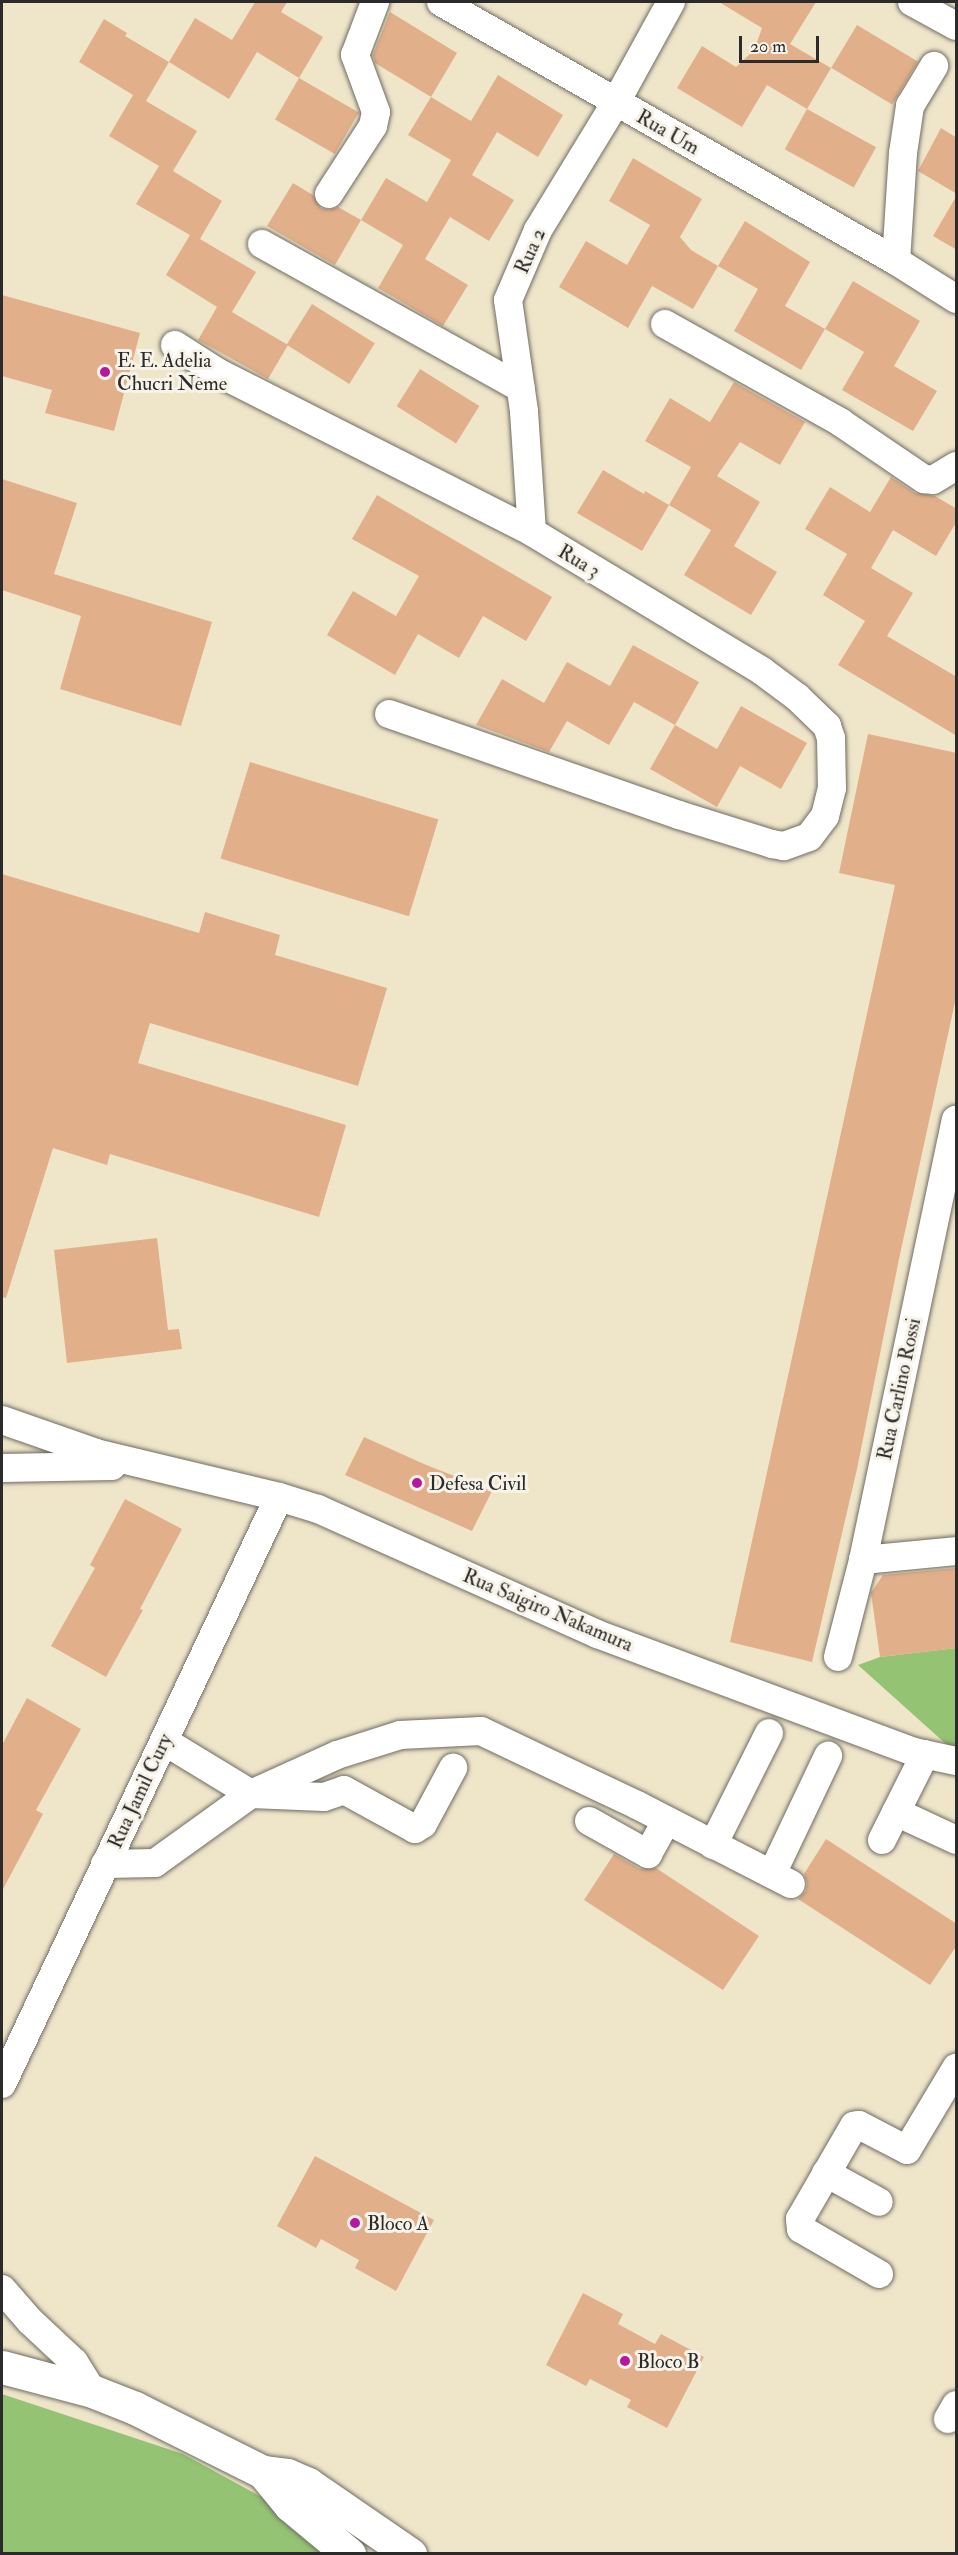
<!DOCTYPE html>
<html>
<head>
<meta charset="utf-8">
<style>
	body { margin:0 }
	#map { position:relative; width:958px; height:2555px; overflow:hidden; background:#efe6ca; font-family:"IM FELL Double Pica",serif }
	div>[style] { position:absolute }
	.green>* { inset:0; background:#93c373 }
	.building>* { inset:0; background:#e1b08a; transform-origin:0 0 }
	.roads { filter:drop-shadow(0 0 2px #706c63) drop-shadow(0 0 2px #706c63) }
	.minor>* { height:28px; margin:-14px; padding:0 14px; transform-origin:14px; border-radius:14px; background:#fff }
	.secondary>* { height:33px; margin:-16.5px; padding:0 16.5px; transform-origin:16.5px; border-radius:16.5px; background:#fff }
	.dots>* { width:16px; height:16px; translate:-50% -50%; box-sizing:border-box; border:3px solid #f7f3e8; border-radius:50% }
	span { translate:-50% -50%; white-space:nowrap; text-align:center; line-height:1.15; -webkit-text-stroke:6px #f7f3e8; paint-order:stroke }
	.street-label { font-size:20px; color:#2b2b2b }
	.poi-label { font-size:20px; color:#2b2b2b }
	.left { translate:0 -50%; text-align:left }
	.frame { position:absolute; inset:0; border:3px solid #2b2b2b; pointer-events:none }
	.scale { position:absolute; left:739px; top:36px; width:80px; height:27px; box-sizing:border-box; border:3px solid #2b2b2b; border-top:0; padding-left:8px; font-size:18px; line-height:21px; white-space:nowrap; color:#2b2b2b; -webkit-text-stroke:4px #f7f3e8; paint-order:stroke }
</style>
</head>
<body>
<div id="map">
	<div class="green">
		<i style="clip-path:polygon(956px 1648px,956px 1753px,858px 1665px,880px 1657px)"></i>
		<i style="clip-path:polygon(2px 2394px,183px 2454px,298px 2517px,340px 2554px,2px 2554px)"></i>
	</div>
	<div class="building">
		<i style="clip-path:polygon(255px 2px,287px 2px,281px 12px,323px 37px,299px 78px,257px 52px,229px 99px,169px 62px,195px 18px,232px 40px)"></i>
		<i style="clip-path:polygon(719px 2px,816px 2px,790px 44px,831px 68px,807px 109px,767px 85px,742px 127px,677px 88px,702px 46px,736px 67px,749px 55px,756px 45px,762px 28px)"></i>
		<i style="clip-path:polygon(390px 12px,457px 53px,431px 97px,375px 63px,373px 55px)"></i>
		<i style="clip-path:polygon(104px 19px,127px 33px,125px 36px,169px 62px,146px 101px,197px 131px,173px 171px,222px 201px,200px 239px,256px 272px,232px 312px,288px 345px,268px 379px,198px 340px,217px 307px,166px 275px,190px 235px,136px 204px,159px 166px,109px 136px,133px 95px,79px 62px)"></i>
		<i style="left:857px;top:25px;width:71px;height:50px;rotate:31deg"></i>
		<i style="clip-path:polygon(498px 75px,563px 115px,538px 157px,497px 132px,472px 175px,514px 200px,489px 241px,450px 217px,425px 259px,468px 285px,443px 326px,378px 288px,403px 245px,361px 220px,386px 178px,427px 202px,451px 160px,408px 135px,431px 97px,471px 121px)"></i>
		<i style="left:299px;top:78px;width:69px;height:48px;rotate:30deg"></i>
		<i style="left:807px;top:109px;width:79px;height:46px;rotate:29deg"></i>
		<i style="clip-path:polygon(941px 128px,957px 138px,957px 194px,918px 171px)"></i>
		<i style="clip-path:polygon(633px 158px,702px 199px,680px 237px,691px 250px,718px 266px,693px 309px,652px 286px,628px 328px,559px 287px,586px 241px,627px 265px,650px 225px,609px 201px)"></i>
		<i style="clip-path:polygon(293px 183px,313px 195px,321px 208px,329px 210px,338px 207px,361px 220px,335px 265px,267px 226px)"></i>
		<i style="clip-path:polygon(957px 195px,957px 250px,933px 236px)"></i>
		<i style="clip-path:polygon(745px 221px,810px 262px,785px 306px,825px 329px,801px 370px,734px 331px,758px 289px,718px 266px)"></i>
		<i style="clip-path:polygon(853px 281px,920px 321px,894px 366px,937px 391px,913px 431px,842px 390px,864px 352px,825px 329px)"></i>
		<i style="clip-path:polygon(2px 295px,140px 333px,114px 431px,45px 413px,52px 390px,2px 376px)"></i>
		<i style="left:312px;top:304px;width:74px;height:48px;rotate:32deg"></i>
		<i style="left:420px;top:369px;width:70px;height:44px;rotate:32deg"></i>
		<i style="clip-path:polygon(734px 382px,805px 422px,780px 465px,740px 442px,717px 476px,760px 502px,734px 546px,777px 572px,751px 615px,684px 575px,711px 530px,669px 505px,691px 467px,645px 441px,670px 398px,710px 422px)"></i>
		<i style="clip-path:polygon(603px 470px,644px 494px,645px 491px,669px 505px,642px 551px,577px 513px)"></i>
		<i style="clip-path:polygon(891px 477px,915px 493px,935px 496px,957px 509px,957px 521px,936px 556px,893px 530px,871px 568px,913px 593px,887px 636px,957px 677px,957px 736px,838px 665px,865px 621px,823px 595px,847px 554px,805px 529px,830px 487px,870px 512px)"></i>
		<i style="clip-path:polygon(2px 479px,77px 503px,54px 574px,212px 622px,181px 726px,60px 689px,81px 616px,2px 590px)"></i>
		<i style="clip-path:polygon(377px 495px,552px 597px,526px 641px,483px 616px,459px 658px,418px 634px,395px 675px,327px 635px,353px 591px,396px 616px,419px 576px,352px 539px)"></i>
		<i style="clip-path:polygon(633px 645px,699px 682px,675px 725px,634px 702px,609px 745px,567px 721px,549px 752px,476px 725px,502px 679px,544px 703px,567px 662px,610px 686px)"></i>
		<i style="clip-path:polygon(741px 706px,807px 743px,781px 789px,740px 766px,717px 807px,650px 769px,675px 725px,717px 749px)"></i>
		<i style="clip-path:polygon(868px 734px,957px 753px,957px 993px,899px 1259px,857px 1469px,812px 1662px,730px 1642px,895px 885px,839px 873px)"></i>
		<i style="left:250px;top:762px;width:197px;height:101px;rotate:17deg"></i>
		<i style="clip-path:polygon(2px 874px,199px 933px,205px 912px,280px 935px,275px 955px,387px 988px,358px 1086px,150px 1023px,138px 1063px,346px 1125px,319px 1217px,110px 1154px,107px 1165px,53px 1148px,6px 1298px,2px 1297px)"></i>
		<i style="clip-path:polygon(157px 1238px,168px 1330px,179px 1329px,182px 1349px,67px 1363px,54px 1250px)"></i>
		<i style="clip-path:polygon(364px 1437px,424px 1464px,492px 1491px,472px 1531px,345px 1475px)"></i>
		<i style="clip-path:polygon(125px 1499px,182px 1529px,140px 1609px,143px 1610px,106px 1677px,51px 1646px,95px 1568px,90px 1565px)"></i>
		<i style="clip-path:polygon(957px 1568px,957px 1648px,880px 1657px,871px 1593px,883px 1575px)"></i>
		<i style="clip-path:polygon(27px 1698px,81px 1729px,36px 1810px,43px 1814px,2px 1891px,2px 1745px)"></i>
		<i style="clip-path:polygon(826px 1839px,957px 1924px,957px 1945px,930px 1985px,798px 1899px,806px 1891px,807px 1883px,804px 1874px)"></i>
		<i style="clip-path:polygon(614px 1854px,640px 1869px,656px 1868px,759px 1936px,723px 1990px,584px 1900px)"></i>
		<i style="clip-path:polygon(315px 2156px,434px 2220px,396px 2291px,355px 2268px,359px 2260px,321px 2239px,316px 2248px,277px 2226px)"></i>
		<i style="clip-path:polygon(583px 2293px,623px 2314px,618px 2324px,655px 2344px,661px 2334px,704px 2357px,667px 2428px,627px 2407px,631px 2400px,590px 2379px,586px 2386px,546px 2365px)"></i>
	</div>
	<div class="roads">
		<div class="minor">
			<i style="left:441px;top:2px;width:524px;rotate:29.65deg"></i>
			<i style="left:896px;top:261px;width:71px;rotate:32.3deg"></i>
			<i style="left:912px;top:2px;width:50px;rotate:28.6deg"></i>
			<i style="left:329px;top:194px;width:81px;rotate:-57.1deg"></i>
			<i style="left:373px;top:126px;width:14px;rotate:-78deg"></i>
			<i style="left:376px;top:112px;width:61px;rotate:-110.2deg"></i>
			<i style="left:355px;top:55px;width:57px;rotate:-69.3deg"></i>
			<i style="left:262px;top:244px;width:296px;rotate:29.1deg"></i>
			<i style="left:896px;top:261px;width:108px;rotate:-86.3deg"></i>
			<i style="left:903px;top:153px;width:48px;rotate:-81.5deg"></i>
			<i style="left:910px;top:106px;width:47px;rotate:-59deg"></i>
			<i style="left:665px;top:324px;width:201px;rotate:29.2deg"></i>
			<i style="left:840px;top:422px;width:102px;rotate:34.2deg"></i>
			<i style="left:924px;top:479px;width:9px;rotate:6deg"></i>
			<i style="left:933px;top:480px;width:27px;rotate:-31deg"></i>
			<i style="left:175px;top:345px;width:50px;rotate:32.7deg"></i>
			<i style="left:217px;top:372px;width:353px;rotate:26.9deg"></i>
			<i style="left:532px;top:532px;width:269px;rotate:31.1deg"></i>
			<i style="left:762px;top:671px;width:44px;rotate:36.6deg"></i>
			<i style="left:797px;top:697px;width:42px;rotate:44deg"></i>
			<i style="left:827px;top:726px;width:13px;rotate:72deg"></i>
			<i style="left:831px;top:738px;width:50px;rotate:88.9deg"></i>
			<i style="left:832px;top:788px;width:29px;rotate:104deg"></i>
			<i style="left:825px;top:816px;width:26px;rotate:127deg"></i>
			<i style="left:809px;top:837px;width:27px;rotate:160deg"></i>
			<i style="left:784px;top:846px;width:12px;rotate:-171deg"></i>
			<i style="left:772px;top:844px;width:97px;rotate:-162.7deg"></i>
			<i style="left:679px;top:815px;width:307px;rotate:-160.8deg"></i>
			<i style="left:532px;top:532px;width:121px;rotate:-93.8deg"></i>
			<i style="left:524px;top:411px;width:112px;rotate:-98.2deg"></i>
			<i style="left:508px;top:300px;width:76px;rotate:-66.8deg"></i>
			<i style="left:538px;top:230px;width:150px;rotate:-58.6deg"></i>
			<i style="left:616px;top:102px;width:114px;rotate:-61.2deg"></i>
			<i style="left:2px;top:1420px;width:100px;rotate:19.3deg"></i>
			<i style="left:96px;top:1453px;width:188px;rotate:13.5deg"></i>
			<i style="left:279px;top:1497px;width:41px;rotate:17.1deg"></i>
			<i style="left:318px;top:1509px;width:306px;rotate:24.1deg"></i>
			<i style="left:597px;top:1634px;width:338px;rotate:20.4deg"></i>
			<i style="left:914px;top:1752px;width:43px;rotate:12.1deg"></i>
			<i style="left:2px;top:1468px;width:110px;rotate:-1deg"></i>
			<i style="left:863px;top:1560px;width:93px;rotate:-5.5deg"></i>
			<i style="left:838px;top:1657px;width:100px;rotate:-75.5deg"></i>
			<i style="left:863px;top:1560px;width:450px;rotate:-78.1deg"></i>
			<i style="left:164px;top:1741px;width:102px;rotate:31.3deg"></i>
			<i style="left:251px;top:1794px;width:73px;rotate:2.4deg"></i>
			<i style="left:324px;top:1797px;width:21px;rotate:-19deg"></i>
			<i style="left:344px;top:1790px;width:81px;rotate:28.8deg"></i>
			<i style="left:415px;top:1829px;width:9px;rotate:-32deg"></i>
			<i style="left:423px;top:1824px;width:64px;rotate:-61.8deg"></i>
			<i style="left:896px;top:1812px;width:66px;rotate:25deg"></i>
			<i style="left:589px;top:1821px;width:68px;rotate:29.2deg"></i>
			<i style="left:648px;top:1854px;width:38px;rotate:-61deg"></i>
			<i style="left:882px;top:1840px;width:96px;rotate:-63.4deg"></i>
			<i style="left:713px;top:1845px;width:125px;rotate:-63.4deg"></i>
			<i style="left:105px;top:1864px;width:50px;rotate:-1.1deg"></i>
			<i style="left:155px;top:1863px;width:118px;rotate:-35.7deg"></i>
			<i style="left:251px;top:1794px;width:94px;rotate:-24.4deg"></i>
			<i style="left:337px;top:1755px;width:66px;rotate:-17.6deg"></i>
			<i style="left:400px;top:1735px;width:81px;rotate:-2.8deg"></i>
			<i style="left:481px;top:1731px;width:173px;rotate:25.4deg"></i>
			<i style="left:637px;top:1805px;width:173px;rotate:27.2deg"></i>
			<i style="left:772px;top:1874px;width:131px;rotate:-64.6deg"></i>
			<i style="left:2px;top:2084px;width:649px;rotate:-64.74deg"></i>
			<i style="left:826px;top:2173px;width:60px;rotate:28.7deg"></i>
			<i style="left:879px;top:2274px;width:90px;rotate:-150deg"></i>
			<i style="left:801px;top:2229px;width:10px;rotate:-96deg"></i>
			<i style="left:800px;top:2219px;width:108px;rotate:-59.9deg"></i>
			<i style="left:854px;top:2126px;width:5px;rotate:-11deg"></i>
			<i style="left:859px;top:2125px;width:54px;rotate:27.5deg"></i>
			<i style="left:907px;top:2150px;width:96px;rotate:-59.1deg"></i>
			<i style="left:2px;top:2289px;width:43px;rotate:48.8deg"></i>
			<i style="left:30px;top:2321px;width:60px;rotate:43deg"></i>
			<i style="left:74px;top:2362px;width:34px;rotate:58deg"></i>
			<i style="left:948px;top:2419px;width:16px;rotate:-60deg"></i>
		</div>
		<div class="secondary">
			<i style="left:2px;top:2367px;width:93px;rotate:14.9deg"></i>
			<i style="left:92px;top:2391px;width:46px;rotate:21.6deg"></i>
			<i style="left:135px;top:2408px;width:143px;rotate:26.6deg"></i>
			<i style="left:263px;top:2472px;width:24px;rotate:7deg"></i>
			<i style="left:287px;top:2475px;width:23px;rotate:23deg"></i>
			<i style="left:308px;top:2484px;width:124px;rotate:34.5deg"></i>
			<i style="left:263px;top:2472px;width:43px;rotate:50.7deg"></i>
			<i style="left:290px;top:2505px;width:77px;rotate:39.7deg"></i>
		</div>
	</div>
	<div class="dots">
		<i style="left:105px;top:372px;background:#b5179e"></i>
		<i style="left:417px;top:1483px;background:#b5179e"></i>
		<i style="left:355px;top:2223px;background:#b5179e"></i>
		<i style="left:625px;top:2361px;background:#b5179e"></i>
	</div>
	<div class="street-label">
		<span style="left:668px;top:132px;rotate:30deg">Rua Um</span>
		<span style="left:530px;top:251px;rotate:-66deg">Rua 2</span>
		<span style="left:579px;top:561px;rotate:31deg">Rua 3</span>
		<span style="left:899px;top:1389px;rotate:-78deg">Rua Carlino Rossi</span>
		<span style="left:548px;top:1610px;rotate:23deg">Rua Saigiro Nakamura</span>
		<span style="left:140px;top:1791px;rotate:-65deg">Rua Jamil Cury</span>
	</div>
	<div class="poi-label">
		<span class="left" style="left:117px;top:372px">E. E. Adelia<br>Chucri Neme</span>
		<span class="left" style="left:429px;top:1483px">Defesa Civil</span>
		<span class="left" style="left:367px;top:2223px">Bloco A</span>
		<span class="left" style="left:637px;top:2361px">Bloco B</span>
	</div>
	<div class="frame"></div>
	<div class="scale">20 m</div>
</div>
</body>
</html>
